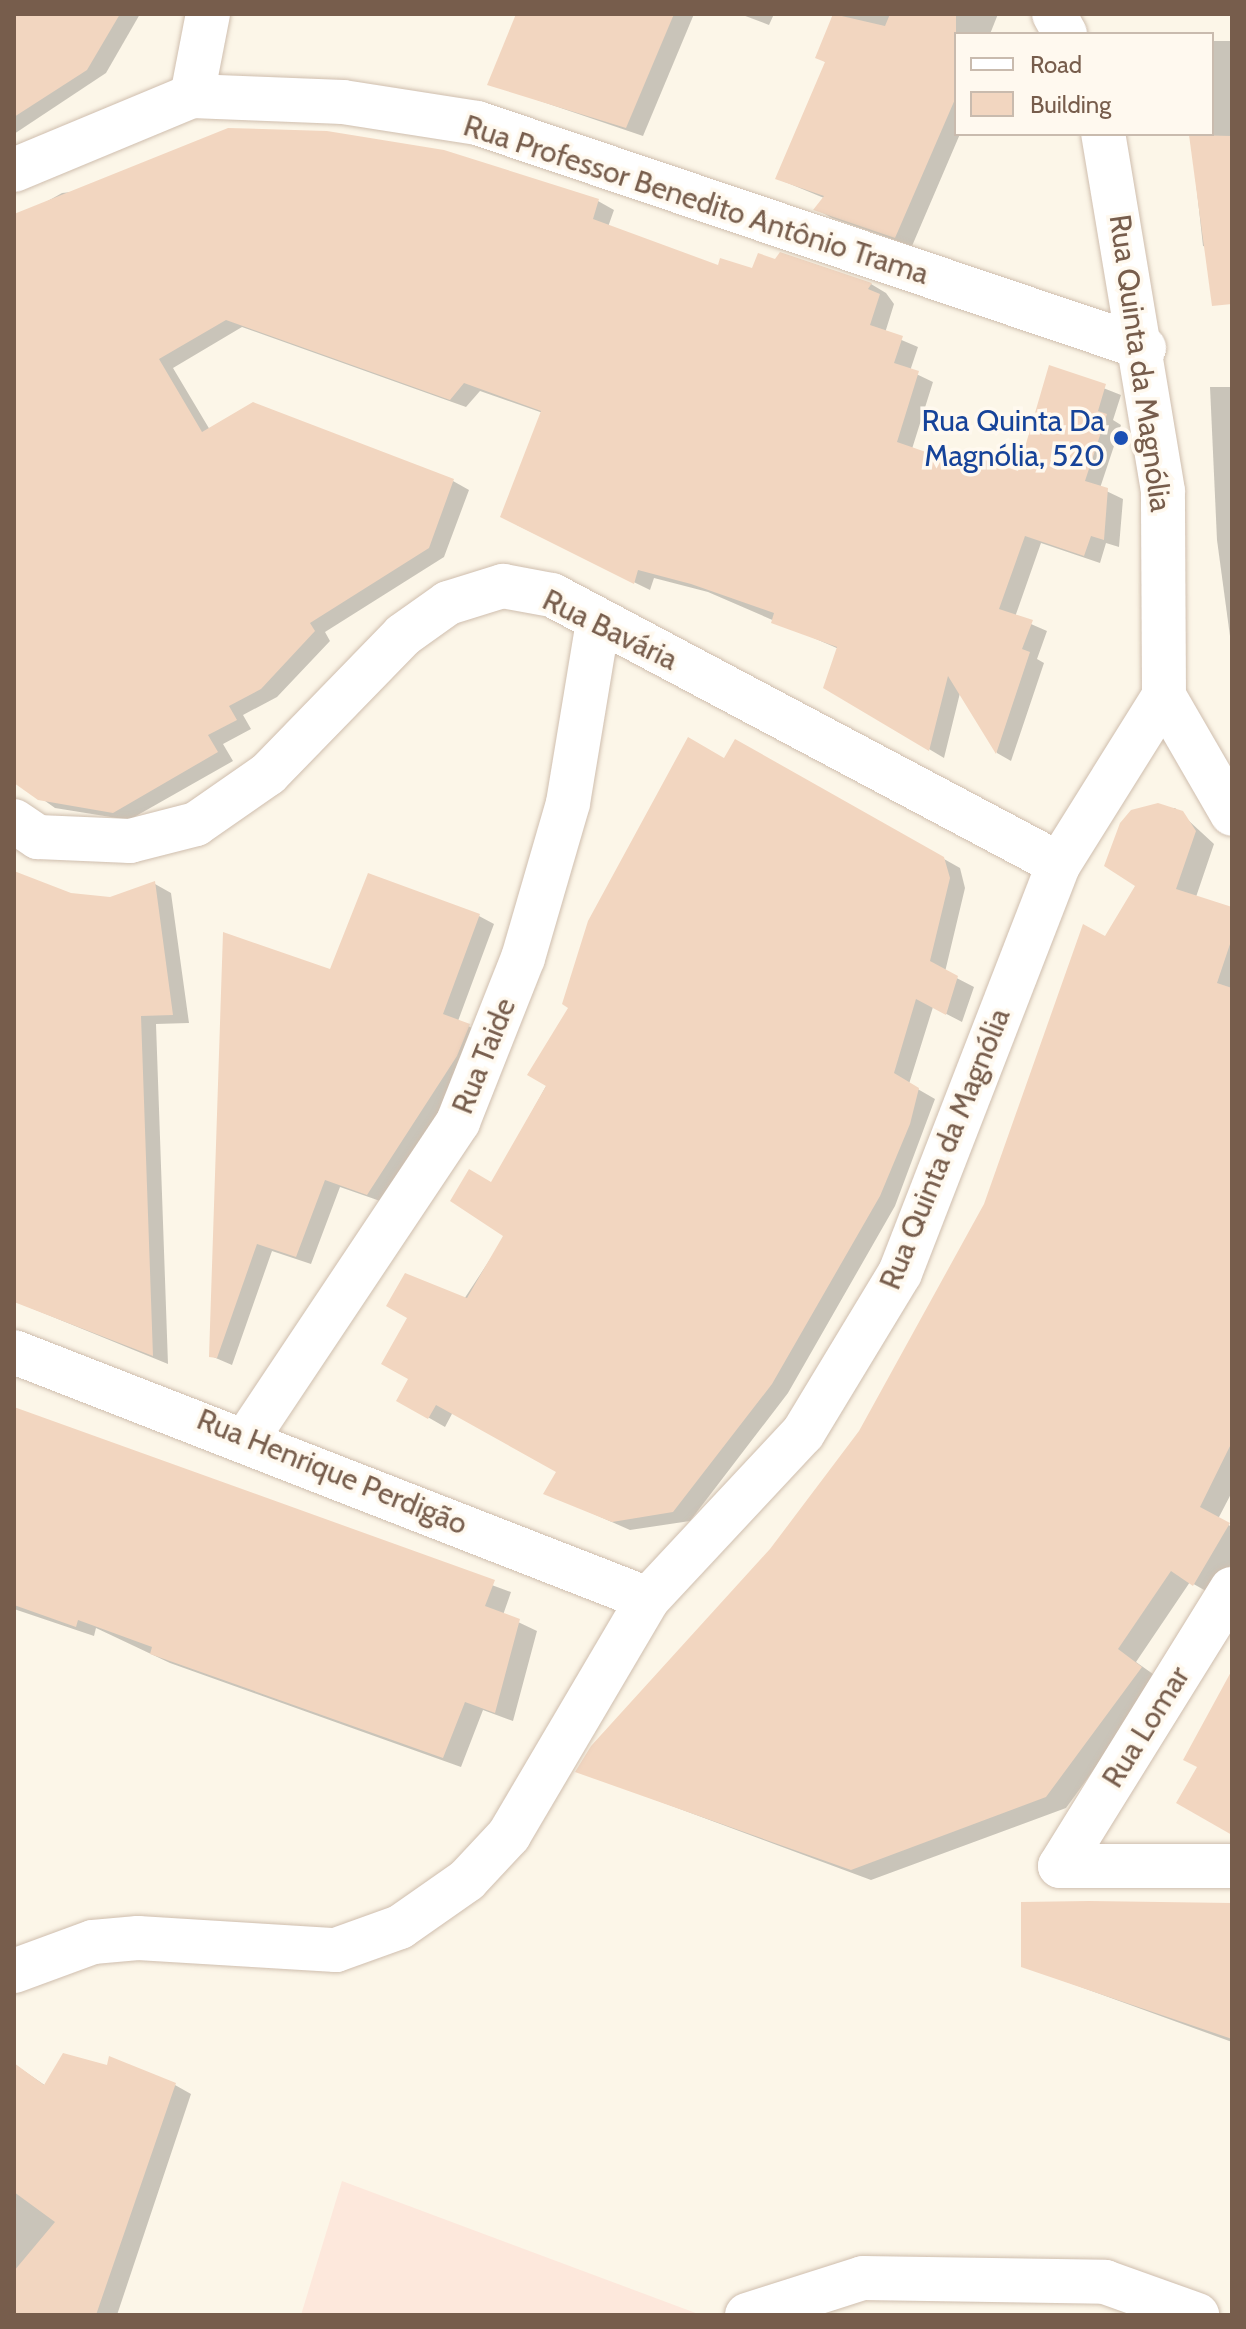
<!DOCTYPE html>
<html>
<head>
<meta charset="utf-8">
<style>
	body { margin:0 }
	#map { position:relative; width:1246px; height:2329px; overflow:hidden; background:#fcf6e8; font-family:Cabin,sans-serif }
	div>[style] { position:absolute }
	.commercial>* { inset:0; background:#fde8dc }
	.shadow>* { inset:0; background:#0003 }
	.building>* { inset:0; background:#f2d6c0 }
	.roads { filter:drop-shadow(0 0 2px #cfbeae) drop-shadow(0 0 2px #cfbeae) }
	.minor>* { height:44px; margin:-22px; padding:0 22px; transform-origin:22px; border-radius:22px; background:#fff }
	.dots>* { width:22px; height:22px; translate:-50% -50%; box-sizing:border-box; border:4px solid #fff9ef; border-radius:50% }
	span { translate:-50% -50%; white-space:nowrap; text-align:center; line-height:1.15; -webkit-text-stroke:7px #fff9ef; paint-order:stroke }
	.street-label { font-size:30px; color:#775d4c }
	.transit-label { font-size:30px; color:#164399 }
	.right { translate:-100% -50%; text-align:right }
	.frame { position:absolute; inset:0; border:16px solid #775d4c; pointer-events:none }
	.legend { position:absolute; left:954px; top:32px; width:260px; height:104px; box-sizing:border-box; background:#fff9ef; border:2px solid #c9bbae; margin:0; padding:10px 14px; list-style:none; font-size:24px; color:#775d4c }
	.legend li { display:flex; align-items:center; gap:16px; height:40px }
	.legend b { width:40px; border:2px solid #c9bbae }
</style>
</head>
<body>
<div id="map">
	<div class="commercial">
		<i style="clip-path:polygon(342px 2181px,701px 2315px,301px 2315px)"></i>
	</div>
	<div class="shadow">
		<i style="clip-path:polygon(14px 14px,140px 14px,106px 73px,14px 134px)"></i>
		<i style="clip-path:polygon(518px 14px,694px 14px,643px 136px,490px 84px)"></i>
		<i style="clip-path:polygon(740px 14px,774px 14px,769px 25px)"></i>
		<i style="clip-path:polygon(835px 14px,998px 14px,990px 34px,956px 34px,960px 134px,912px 246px,832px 218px,816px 209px,824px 198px,778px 179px,827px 63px,818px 57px)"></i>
		<i style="clip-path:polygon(1212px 41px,1232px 41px,1232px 255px,1203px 246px,1191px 137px,1212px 134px)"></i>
		<i style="clip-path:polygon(443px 152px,598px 201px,614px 210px,608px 227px,719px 267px,871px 284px,886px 293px,894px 304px,885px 333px,918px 347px,910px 371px,933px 382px,912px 449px,980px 472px,1020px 474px,1050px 367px,1121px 395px,1113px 420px,1121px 425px,1100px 488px,1123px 499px,1119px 547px,1106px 543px,1100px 563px,1041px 543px,1015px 617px,1047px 631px,1037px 659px,1044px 663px,1011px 761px,997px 753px,960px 693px,944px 758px,825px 687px,839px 649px,708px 592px,654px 578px,650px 590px,517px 525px,543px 413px,480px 391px,466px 407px,242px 327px,173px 368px,210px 430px,453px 481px,469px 490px,444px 557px,325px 632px,330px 641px,277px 697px,243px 715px,251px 729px,223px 744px,233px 761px,129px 820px,55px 808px,14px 779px,14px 220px,62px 193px)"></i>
		<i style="clip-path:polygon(1210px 387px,1232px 387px,1232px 651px,1217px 540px)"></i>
		<i style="clip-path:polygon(736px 742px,960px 868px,965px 888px,945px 972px,974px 987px,962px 1022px,933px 1007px,909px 1084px,935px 1099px,895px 1206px,788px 1393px,690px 1521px,630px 1530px,546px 1493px,559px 1472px,453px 1412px,445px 1427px,398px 1400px,506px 1235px,492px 1184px)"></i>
		<i style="clip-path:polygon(1175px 808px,1214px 844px,1196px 897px,1232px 909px,1232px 1492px,1218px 1519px,1232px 1527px,1232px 1562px,1213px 1595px,1190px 1582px,1136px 1662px,1160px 1679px,1066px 1808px,871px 1880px,578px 1771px,756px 1569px,861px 1432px,985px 1205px,1105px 939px,1138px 885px,1132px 812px)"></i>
		<i style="clip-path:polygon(14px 873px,71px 895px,110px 899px,155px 884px,171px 893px,189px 1023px,156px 1024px,168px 1364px,14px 1301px)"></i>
		<i style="clip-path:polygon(479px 916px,494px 924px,458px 1021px,484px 1034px,472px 1065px,383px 1202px,340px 1187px,311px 1264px,272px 1251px,232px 1365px,211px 1356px,332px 972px)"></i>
		<i style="clip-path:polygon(14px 1409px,511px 1592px,503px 1615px,537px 1631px,513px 1721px,483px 1710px,461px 1767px,170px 1663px,96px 1628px,94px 1636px,14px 1609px)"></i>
		<i style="clip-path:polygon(1232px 1903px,1232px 2042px,1023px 1966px)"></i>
		<i style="clip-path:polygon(14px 2064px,46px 2086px,175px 2085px,191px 2094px,117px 2315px,14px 2315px)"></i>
	</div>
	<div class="building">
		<i style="clip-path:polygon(14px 14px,120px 14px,87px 70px,14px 117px)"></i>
		<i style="clip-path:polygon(516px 14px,674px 14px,626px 128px,487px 85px)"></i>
		<i style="clip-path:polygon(833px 14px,885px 26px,890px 14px,956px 14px,956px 97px,895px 238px,813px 210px,824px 196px,775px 179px,825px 62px,815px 58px)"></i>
		<i style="clip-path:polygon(228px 128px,327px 131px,444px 150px,599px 199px,593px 219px,718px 265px,720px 258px,752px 268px,758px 253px,775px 259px,780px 252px,872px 283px,868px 289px,880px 294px,870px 325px,903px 336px,894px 363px,919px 371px,897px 442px,978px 470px,982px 459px,1018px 471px,1049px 365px,1106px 384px,1098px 411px,1107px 414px,1085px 481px,1108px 488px,1104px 540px,1091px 536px,1084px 556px,1025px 536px,999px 609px,1033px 620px,1022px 649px,1030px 652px,996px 754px,948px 676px,929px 751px,823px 688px,837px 647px,771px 623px,774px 613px,691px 584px,638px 570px,634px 584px,500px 517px,541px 411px,464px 383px,450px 400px,226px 320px,159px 359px,202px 432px,253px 402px,454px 479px,429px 548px,310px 623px,315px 631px,261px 689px,229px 706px,237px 720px,208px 735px,218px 752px,113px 813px,38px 800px,14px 783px,14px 214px)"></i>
		<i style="clip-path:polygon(1189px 135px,1232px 136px,1232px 304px,1212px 306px)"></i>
		<i style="clip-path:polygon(688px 737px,724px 758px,735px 739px,944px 857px,950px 878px,930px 961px,958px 976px,946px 1015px,916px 999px,894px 1073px,919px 1088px,910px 1124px,880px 1196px,772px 1384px,673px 1512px,612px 1522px,543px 1494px,556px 1472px,436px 1405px,428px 1419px,396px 1401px,408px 1379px,381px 1364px,407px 1318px,386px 1306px,405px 1273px,467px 1298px,503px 1236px,450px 1201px,469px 1169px,491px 1182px,546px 1086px,527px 1075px,568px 1008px,562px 1004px,588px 921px)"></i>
		<i style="clip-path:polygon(1158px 803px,1183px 811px,1196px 831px,1176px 889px,1232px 907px,1232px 938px,1217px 983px,1232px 988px,1232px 1442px,1200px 1507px,1230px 1523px,1193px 1586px,1171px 1571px,1118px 1649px,1142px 1667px,1046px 1797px,851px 1870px,575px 1772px,591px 1746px,770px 1549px,859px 1431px,984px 1204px,1083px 924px,1105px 936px,1135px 886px,1104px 866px,1120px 823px,1131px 810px)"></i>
		<i style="clip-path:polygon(14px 871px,71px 893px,110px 897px,155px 881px,173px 1015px,141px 1016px,153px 1356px,14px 1302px)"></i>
		<i style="clip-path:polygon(368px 873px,480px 914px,443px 1014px,470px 1024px,457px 1056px,367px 1195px,325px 1180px,296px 1257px,257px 1244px,217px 1358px,209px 1357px,223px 932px,330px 969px)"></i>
		<i style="clip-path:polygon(14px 1407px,495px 1580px,485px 1606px,520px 1619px,495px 1713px,465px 1702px,443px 1758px,150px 1654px,152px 1647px,78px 1620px,76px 1627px,14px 1605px)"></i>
		<i style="clip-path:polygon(1232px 1670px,1232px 1835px,1176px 1803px,1197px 1767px,1183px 1760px)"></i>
		<i style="clip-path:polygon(1089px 1901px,1232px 1903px,1232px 2039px,1021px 1967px,1021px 1902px)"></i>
		<i style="clip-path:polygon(63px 2053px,107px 2065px,109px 2056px,176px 2083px,96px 2315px,14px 2315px,14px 2271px,55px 2222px,14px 2192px,14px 2063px,44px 2085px)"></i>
	</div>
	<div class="roads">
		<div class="minor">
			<i style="left:1054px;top:14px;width:23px;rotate:61deg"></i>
			<i style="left:192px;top:96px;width:151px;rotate:2.3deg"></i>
			<i style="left:343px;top:102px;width:136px;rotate:8.9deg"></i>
			<i style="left:477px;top:123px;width:704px;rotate:18.64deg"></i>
			<i style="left:14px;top:170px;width:193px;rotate:-22.6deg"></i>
			<i style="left:192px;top:96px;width:84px;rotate:-79deg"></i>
			<i style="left:1164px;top:696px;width:136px;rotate:60deg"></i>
			<i style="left:14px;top:821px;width:29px;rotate:34deg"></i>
			<i style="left:38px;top:837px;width:92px;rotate:2.5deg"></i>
			<i style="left:130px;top:841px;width:68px;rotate:-14.4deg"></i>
			<i style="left:196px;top:824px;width:88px;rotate:-34.8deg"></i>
			<i style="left:268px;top:774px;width:194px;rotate:-45.8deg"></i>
			<i style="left:403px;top:635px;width:55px;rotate:-35.4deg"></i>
			<i style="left:448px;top:603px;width:58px;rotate:-17.2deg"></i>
			<i style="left:503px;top:586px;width:50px;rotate:10.4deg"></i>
			<i style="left:552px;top:595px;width:574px;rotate:27.95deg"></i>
			<i style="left:14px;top:1352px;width:680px;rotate:21.29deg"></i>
			<i style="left:248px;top:1437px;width:379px;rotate:-56.3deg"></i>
			<i style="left:458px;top:1122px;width:176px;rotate:-68.4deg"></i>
			<i style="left:523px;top:958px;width:161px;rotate:-73.8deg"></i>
			<i style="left:568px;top:803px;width:183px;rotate:-80.6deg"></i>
			<i style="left:1060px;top:1866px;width:326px;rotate:-58.2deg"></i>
			<i style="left:1060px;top:1866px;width:172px"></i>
			<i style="left:14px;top:1971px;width:84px;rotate:-20.2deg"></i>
			<i style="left:93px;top:1942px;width:45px;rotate:-5.1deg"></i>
			<i style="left:138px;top:1938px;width:198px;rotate:3.5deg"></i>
			<i style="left:336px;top:1950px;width:68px;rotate:-19.8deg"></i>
			<i style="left:400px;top:1927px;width:82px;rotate:-35deg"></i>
			<i style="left:467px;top:1880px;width:62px;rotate:-47deg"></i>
			<i style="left:509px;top:1835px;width:274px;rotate:-59.5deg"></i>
			<i style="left:648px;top:1599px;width:227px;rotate:-47deg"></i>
			<i style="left:803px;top:1433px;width:187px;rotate:-58.8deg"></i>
			<i style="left:900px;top:1273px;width:439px;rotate:-68.8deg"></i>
			<i style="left:1059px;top:864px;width:198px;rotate:-58deg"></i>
			<i style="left:1164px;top:696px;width:205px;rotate:-90.3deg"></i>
			<i style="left:1163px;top:491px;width:362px;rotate:-99.5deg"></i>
			<i style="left:747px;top:2315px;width:122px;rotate:-17.7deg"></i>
			<i style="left:863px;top:2278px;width:242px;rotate:0.9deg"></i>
			<i style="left:1105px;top:2282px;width:98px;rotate:19.7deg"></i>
		</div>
	</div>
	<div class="dots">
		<i style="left:1121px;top:438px;background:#1a4fb4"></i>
	</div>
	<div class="street-label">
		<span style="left:696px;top:200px;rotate:18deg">Rua Professor Benedito Antônio Trama</span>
		<span style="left:1140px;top:363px;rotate:82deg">Rua Quinta da Magnólia</span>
		<span style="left:610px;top:630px;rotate:26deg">Rua Bavária</span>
		<span style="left:484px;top:1056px;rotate:-68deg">Rua Taide</span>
		<span style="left:945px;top:1149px;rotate:-68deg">Rua Quinta da Magnólia</span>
		<span style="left:332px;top:1472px;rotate:22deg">Rua Henrique Perdigão</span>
		<span style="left:1146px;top:1727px;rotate:-58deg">Rua Lomar</span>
	</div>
	<div class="transit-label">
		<span class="right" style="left:1105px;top:438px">Rua Quinta Da<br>Magnólia, 520</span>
	</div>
	<div class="frame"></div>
	<ul class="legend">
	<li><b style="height:10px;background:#fff"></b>Road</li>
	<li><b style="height:22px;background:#f2d6c0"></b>Building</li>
	</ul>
</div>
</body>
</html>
